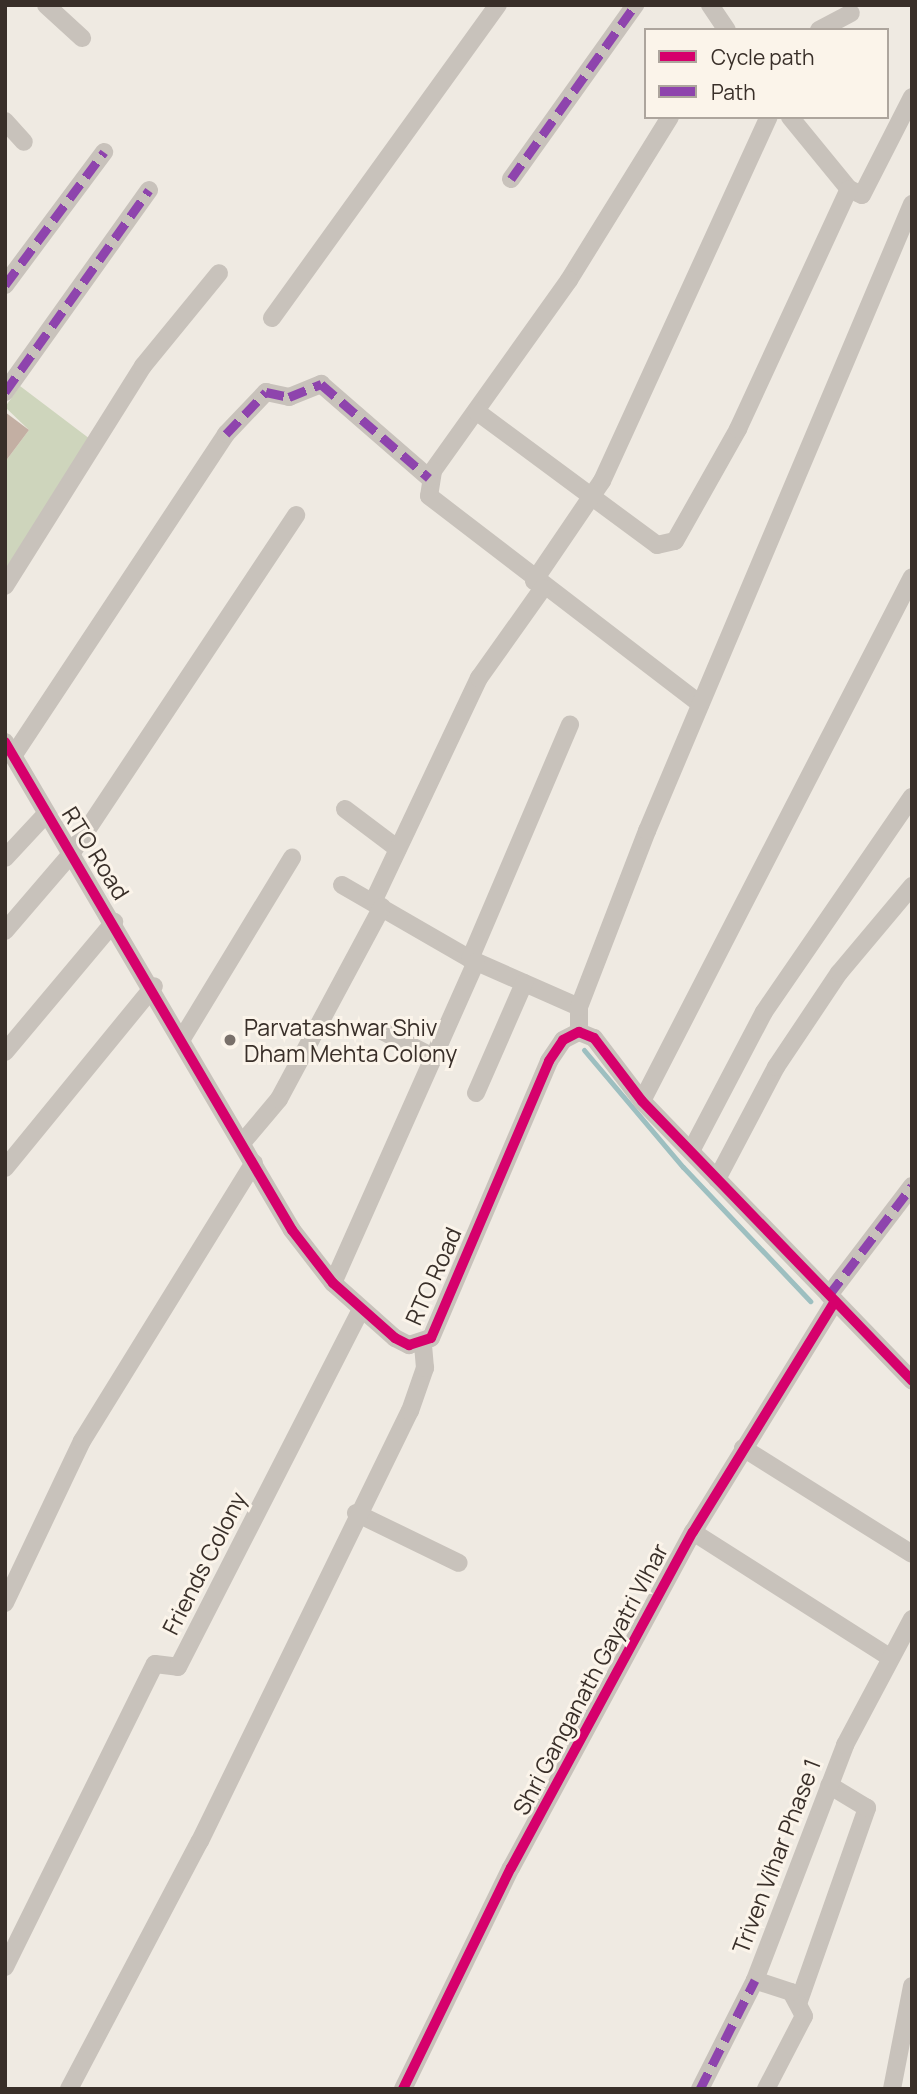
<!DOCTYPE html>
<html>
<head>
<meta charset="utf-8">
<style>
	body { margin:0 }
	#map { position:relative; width:917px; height:2094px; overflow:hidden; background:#efeae2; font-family:Manrope,sans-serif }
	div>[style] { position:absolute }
	.green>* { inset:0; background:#ced5bc }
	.stream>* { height:5px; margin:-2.5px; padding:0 2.5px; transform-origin:2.5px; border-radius:2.5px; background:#9dbfc0 }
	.building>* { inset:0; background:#c3afa3 }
	.minor>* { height:18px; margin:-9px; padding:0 9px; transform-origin:9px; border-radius:9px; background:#c8c2bb }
	.quiet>* { height:9px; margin-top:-4.5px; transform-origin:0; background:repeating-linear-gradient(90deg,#8e44ad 0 18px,transparent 0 27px) }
	.cycleway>* { height:10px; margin:-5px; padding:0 5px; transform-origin:5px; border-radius:5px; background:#d6006c }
	.dots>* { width:19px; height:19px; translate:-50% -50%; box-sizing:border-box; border:4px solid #fbf4ea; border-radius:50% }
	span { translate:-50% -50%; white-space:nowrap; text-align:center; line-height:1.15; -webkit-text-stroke:6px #fbf4ea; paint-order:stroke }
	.street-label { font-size:23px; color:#392f29 }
	.poi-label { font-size:23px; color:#392f29 }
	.left { translate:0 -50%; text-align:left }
	.frame { position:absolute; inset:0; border:7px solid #392f29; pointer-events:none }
	.legend { position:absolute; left:644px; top:28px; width:245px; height:91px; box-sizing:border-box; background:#fbf4ea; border:2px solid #ada59d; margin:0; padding:9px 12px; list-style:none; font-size:21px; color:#392f29 }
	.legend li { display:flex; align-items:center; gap:14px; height:35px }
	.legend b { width:35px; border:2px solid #ada59d }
</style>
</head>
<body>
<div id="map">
	<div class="green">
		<i style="clip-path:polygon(20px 386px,90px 439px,5px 570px,5px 462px,29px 430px,5px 407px)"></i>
	</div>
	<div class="stream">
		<i style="left:584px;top:1050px;width:153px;rotate:49.8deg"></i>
		<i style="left:683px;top:1167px;width:185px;rotate:46.5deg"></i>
	</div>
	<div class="building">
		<i style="clip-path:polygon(5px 412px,29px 430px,5px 462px)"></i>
	</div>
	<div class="minor">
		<i style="left:46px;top:5px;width:49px;rotate:42.5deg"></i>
		<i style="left:710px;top:5px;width:30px;rotate:56deg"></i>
		<i style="left:819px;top:30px;width:36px;rotate:-28deg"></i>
		<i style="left:670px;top:117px;width:192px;rotate:121.8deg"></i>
		<i style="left:569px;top:280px;width:234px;rotate:125.5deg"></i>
		<i style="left:433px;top:471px;width:25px;rotate:99deg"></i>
		<i style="left:429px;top:496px;width:342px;rotate:37.5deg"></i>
		<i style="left:790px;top:117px;width:93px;rotate:50.7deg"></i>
		<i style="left:849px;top:189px;width:14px;rotate:25deg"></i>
		<i style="left:862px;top:195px;width:110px;rotate:-63deg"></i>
		<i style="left:5px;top:121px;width:28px;rotate:48deg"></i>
		<i style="left:511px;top:179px;width:214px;rotate:-54.5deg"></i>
		<i style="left:5px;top:285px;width:166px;rotate:-53.3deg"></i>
		<i style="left:272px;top:318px;width:386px;rotate:-54.2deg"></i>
		<i style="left:5px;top:392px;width:248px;rotate:-54.5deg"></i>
		<i style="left:476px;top:411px;width:225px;rotate:36.5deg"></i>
		<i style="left:657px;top:545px;width:18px;rotate:-13deg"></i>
		<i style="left:675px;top:541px;width:129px;rotate:-60.6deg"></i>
		<i style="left:738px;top:429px;width:264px;rotate:-65.2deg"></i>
		<i style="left:534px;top:581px;width:121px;rotate:-55.8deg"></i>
		<i style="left:602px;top:481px;width:400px;rotate:-65.4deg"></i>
		<i style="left:5px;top:586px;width:260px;rotate:-57.9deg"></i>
		<i style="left:143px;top:366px;width:120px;rotate:-50.7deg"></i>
		<i style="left:5px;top:742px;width:566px;rotate:59.54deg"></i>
		<i style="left:292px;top:1230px;width:67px;rotate:52.3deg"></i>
		<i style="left:333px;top:1283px;width:83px;rotate:41.6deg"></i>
		<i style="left:395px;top:1338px;width:16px;rotate:27deg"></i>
		<i style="left:409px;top:1345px;width:23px;rotate:-18deg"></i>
		<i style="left:431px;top:1338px;width:301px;rotate:-66.9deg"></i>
		<i style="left:549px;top:1061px;width:25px;rotate:-56deg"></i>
		<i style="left:563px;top:1040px;width:18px;rotate:-27deg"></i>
		<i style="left:579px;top:1032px;width:16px;rotate:22deg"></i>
		<i style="left:594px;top:1038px;width:79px;rotate:52.7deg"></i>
		<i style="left:642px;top:1101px;width:389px;rotate:46deg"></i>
		<i style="left:13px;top:756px;width:386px;rotate:-56.5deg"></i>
		<i style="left:226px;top:434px;width:58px;rotate:-46.4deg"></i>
		<i style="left:266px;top:392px;width:24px;rotate:12deg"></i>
		<i style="left:289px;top:397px;width:35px;rotate:-22deg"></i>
		<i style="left:321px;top:384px;width:143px;rotate:41deg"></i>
		<i style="left:345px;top:809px;width:66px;rotate:37deg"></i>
		<i style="left:5px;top:858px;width:60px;rotate:-47deg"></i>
		<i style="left:342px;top:885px;width:148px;rotate:30deg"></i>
		<i style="left:470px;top:959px;width:119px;rotate:23.8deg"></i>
		<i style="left:373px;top:902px;width:248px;rotate:-64.7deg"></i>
		<i style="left:479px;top:678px;width:110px;rotate:-54.6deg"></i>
		<i style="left:5px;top:931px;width:101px;rotate:-49.4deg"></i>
		<i style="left:71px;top:854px;width:407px;rotate:-56.4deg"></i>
		<i style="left:470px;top:959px;width:255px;rotate:-66.9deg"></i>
		<i style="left:382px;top:1031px;width:59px;rotate:27deg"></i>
		<i style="left:579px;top:1032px;width:25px;rotate:-90deg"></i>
		<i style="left:579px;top:1007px;width:189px;rotate:-68.9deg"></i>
		<i style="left:647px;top:831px;width:681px;rotate:-67.09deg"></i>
		<i style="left:183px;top:1037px;width:210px;rotate:-58.7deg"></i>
		<i style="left:5px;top:1052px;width:170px;rotate:-50deg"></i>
		<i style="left:476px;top:1093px;width:120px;rotate:-66.4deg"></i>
		<i style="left:642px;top:1101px;width:589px;rotate:-62.74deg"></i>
		<i style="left:242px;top:1143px;width:57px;rotate:-49.9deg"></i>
		<i style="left:279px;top:1099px;width:218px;rotate:-61.8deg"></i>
		<i style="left:691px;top:1151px;width:157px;rotate:-62.3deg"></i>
		<i style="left:764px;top:1012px;width:261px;rotate:-55.5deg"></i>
		<i style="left:5px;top:1168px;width:235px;rotate:-50.7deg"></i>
		<i style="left:717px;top:1179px;width:127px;rotate:-62.2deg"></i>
		<i style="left:776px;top:1067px;width:113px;rotate:-56.2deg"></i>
		<i style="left:839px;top:973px;width:114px;rotate:-50deg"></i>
		<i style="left:333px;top:1283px;width:351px;rotate:-66deg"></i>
		<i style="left:829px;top:1295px;width:137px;rotate:-52.7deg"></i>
		<i style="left:743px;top:1448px;width:199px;rotate:32.1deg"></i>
		<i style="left:356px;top:1513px;width:114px;rotate:25.9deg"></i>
		<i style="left:693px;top:1532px;width:232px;rotate:32.5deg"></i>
		<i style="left:5px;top:1603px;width:179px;rotate:-64.6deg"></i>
		<i style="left:82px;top:1441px;width:327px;rotate:-58.3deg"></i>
		<i style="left:5px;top:1967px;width:338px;rotate:-63.7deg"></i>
		<i style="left:155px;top:1664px;width:23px;rotate:7deg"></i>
		<i style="left:178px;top:1667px;width:401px;rotate:-62.9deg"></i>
		<i style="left:799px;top:2001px;width:205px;rotate:-70.6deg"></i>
		<i style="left:867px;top:1808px;width:44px;rotate:-148.8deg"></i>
		<i style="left:69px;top:2089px;width:280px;rotate:-62.2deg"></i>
		<i style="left:200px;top:1841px;width:479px;rotate:-64deg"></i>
		<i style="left:410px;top:1411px;width:46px;rotate:-70.8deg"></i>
		<i style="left:425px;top:1368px;width:23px;rotate:-95deg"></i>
		<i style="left:403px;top:2089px;width:246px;rotate:-64deg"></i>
		<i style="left:511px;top:1868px;width:382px;rotate:-61.6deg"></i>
		<i style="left:693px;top:1532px;width:271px;rotate:-58.4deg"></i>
		<i style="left:700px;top:2089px;width:122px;rotate:-63.2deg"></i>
		<i style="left:766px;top:2089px;width:82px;rotate:-62.5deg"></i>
		<i style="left:804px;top:2016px;width:27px;rotate:-118deg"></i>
		<i style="left:791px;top:1992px;width:38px;rotate:-162deg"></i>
		<i style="left:755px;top:1980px;width:252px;rotate:-69deg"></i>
		<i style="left:845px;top:1745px;width:143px;rotate:-62deg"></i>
		<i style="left:892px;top:2089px;width:105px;rotate:-79deg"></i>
	</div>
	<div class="quiet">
		<i style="left:511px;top:179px;width:214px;rotate:-54.5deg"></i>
		<i style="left:5px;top:285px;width:166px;rotate:-53.3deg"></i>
		<i style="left:5px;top:392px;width:248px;rotate:-54.5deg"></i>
		<i style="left:226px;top:434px;width:58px;rotate:-46.4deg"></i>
		<i style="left:266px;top:392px;width:24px;rotate:12deg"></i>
		<i style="left:289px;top:397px;width:35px;rotate:-22deg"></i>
		<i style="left:321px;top:384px;width:143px;rotate:41deg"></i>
		<i style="left:829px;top:1295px;width:137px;rotate:-52.7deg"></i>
		<i style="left:700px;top:2089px;width:122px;rotate:-63.2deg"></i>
	</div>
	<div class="cycleway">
		<i style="left:5px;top:742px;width:566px;rotate:59.54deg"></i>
		<i style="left:292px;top:1230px;width:67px;rotate:52.3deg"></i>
		<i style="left:333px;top:1283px;width:83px;rotate:41.6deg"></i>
		<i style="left:395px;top:1338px;width:16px;rotate:27deg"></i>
		<i style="left:409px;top:1345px;width:23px;rotate:-18deg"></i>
		<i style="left:431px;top:1338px;width:301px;rotate:-66.9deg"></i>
		<i style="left:549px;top:1061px;width:25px;rotate:-56deg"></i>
		<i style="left:563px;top:1040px;width:18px;rotate:-27deg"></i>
		<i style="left:579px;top:1032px;width:16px;rotate:22deg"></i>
		<i style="left:594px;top:1038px;width:79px;rotate:52.7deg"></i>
		<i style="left:642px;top:1101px;width:389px;rotate:46deg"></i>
		<i style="left:403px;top:2089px;width:246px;rotate:-64deg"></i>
		<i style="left:511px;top:1868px;width:382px;rotate:-61.6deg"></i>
		<i style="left:693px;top:1532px;width:271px;rotate:-58.4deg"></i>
	</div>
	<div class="dots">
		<i style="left:230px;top:1040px;background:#79706a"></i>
	</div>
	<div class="street-label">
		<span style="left:96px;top:853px;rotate:58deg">RTO Road</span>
		<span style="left:433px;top:1276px;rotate:-66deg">RTO Road</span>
		<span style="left:204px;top:1563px;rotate:-63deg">Friends Colony</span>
		<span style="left:590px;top:1679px;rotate:-62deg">Shri Ganganath Gayatri VIhar</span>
		<span style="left:776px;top:1856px;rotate:-69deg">Triven Vihar Phase 1</span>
	</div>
	<div class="poi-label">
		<span class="left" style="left:244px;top:1040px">Parvatashwar Shiv<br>Dham Mehta Colony</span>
	</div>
	<div class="frame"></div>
	<ul class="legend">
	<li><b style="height:9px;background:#d6006c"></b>Cycle path</li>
	<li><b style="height:9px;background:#8e44ad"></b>Path</li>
	</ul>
</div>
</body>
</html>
